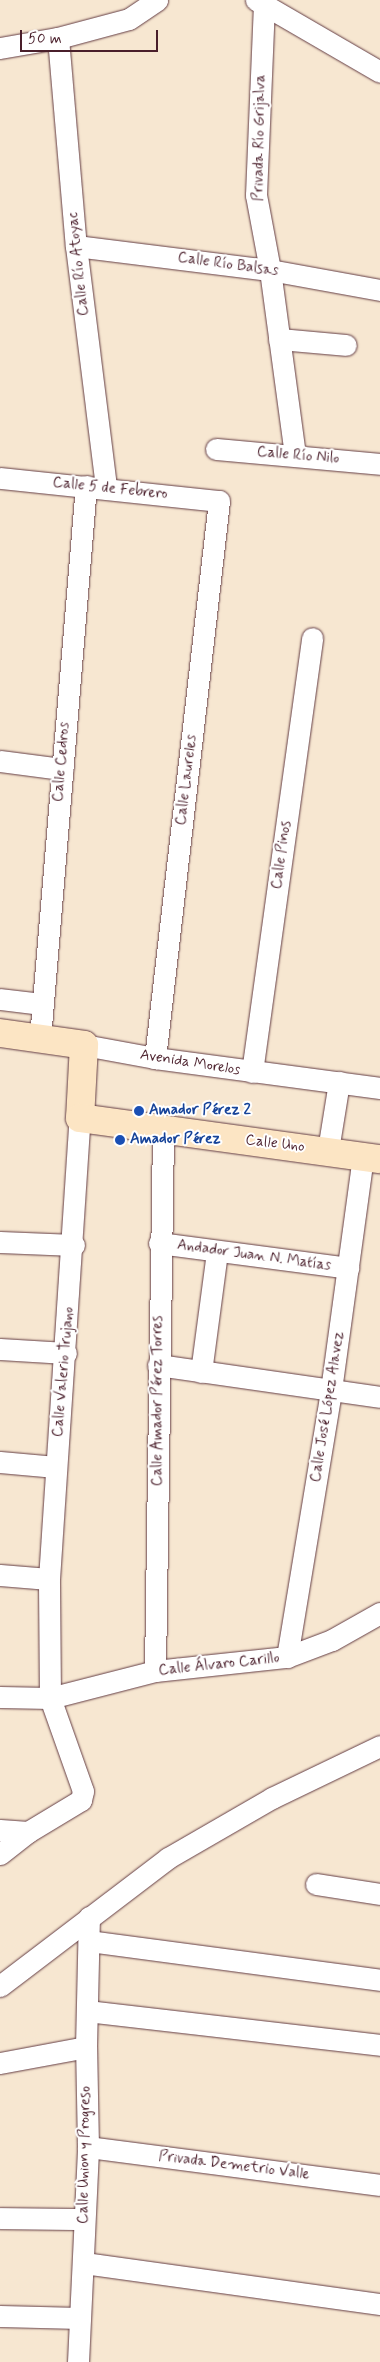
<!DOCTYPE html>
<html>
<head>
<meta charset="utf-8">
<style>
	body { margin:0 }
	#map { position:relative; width:380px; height:2362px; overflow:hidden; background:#f7e7d1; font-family:Mynerve,sans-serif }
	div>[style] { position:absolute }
	.roads { filter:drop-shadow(0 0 1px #643d44) drop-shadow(0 0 1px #643d44) }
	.street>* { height:21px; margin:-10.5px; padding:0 10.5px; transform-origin:10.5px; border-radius:10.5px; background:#fff }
	.secondary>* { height:28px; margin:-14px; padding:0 14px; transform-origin:14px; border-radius:14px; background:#fce5c4 }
	.dots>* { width:14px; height:14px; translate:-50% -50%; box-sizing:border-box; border:2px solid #fff; border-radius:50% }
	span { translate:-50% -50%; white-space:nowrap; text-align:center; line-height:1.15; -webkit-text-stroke:4px #fff; paint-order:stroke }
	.street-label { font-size:15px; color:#4a1f2b }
	.transit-label { font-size:15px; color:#164399; font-weight:700 }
	.left { translate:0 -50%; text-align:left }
	.scale { position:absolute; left:20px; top:30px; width:138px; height:22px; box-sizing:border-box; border:2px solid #4a1f2b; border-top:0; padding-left:6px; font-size:15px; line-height:18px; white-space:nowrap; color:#4a1f2b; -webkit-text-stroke:4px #fff; paint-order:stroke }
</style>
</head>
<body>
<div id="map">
	<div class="roads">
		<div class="street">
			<i style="left:256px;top:0;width:143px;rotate:30.1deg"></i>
			<i style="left:264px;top:4px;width:191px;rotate:92.4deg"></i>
			<i style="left:256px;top:195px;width:76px;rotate:79.4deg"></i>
			<i style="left:270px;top:270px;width:187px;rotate:82.3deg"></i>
			<i style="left:58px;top:38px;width:209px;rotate:85.1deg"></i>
			<i style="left:76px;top:246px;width:244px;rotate:82.9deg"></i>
			<i style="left:0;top:48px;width:59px;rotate:-9.8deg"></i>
			<i style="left:58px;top:38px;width:73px;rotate:-15deg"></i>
			<i style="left:129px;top:19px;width:34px;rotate:-34deg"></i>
			<i style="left:76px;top:246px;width:195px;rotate:7.1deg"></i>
			<i style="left:270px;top:270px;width:112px;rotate:10.3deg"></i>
			<i style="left:279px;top:339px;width:67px;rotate:5.1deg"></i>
			<i style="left:216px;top:449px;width:165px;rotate:5.2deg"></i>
			<i style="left:0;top:478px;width:220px;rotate:6deg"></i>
			<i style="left:219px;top:501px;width:561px;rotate:96.55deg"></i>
			<i style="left:0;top:761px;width:63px;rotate:7.4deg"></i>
			<i style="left:0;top:999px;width:42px;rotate:6.8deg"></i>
			<i style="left:40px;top:1038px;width:554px;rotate:-85.24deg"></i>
			<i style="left:84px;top:1045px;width:72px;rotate:10.4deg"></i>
			<i style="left:155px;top:1058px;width:227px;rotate:7.6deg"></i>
			<i style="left:252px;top:1072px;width:438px;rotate:-82.1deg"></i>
			<i style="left:328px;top:1150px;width:69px;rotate:-80.8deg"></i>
			<i style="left:0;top:1242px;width:74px;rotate:2.3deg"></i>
			<i style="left:159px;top:1243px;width:191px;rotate:7.5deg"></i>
			<i style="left:0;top:1349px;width:66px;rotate:3.5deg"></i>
			<i style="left:158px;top:1365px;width:224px;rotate:8.2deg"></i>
			<i style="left:201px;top:1372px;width:121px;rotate:-82.4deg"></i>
			<i style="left:0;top:1462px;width:56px;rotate:5.1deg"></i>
			<i style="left:0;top:1575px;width:49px;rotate:4.7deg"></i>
			<i style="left:287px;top:1657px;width:271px;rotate:-80.6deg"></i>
			<i style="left:331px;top:1390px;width:235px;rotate:-82.2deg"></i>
			<i style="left:155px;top:1671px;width:541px;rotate:-89.15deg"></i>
			<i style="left:0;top:1697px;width:50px;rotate:1.1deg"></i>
			<i style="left:50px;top:1698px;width:108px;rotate:-14.4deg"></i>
			<i style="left:155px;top:1671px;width:133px;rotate:-6.1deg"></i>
			<i style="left:287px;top:1657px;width:48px;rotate:-20.7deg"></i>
			<i style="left:332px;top:1640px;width:55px;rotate:-29.4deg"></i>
			<i style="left:0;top:1830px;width:28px;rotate:4deg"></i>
			<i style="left:0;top:1854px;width:36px;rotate:-38deg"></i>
			<i style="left:28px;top:1832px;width:62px;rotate:-31.1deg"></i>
			<i style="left:81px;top:1800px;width:9px;rotate:-77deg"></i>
			<i style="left:83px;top:1791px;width:99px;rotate:-109.5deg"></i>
			<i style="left:50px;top:1698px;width:119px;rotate:-90.5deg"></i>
			<i style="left:49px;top:1579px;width:462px;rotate:-86.2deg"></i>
			<i style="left:316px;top:1884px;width:65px;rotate:8.9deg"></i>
			<i style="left:89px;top:1941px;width:294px;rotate:7.6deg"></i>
			<i style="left:0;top:1986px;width:211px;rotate:-37.3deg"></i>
			<i style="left:168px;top:1858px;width:120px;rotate:-30deg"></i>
			<i style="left:272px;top:1798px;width:120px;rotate:-25.7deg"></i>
			<i style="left:87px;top:2011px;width:295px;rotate:6.6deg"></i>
			<i style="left:0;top:2063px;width:87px;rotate:-10.5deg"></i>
			<i style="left:88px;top:2147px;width:294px;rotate:7.4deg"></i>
			<i style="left:0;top:2218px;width:84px;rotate:0.7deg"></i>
			<i style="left:84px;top:2263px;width:299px;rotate:7.9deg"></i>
			<i style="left:0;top:2316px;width:80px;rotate:1.4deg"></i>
			<i style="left:78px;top:2362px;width:215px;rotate:-87.3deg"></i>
			<i style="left:88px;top:2147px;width:100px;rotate:-91.1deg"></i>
			<i style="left:86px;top:2047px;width:130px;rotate:-88.7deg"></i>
		</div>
		<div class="secondary">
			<i style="left:0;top:1033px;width:85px;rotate:8.1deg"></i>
			<i style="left:84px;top:1045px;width:73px;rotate:93.1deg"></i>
			<i style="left:80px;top:1118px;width:303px;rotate:7.8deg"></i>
		</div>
	</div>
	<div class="dots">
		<i style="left:139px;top:1111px;background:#1a4fb4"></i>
		<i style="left:120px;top:1140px;background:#1a4fb4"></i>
	</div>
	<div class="street-label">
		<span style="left:260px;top:138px;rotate:-89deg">Privada Río Grijalva</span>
		<span style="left:79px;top:264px;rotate:-96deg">Calle Río Atoyac</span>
		<span style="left:228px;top:265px;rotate:8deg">Calle Río Balsas</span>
		<span style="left:298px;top:456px;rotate:5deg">Calle Río Nilo</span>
		<span style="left:110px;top:489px;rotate:6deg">Calle 5 de Febrero</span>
		<span style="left:62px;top:762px;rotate:-85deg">Calle Cedros</span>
		<span style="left:187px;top:780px;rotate:-83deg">Calle Laureles</span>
		<span style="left:282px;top:855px;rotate:-82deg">Calle Pinos</span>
		<span style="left:190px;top:1063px;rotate:9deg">Avenida Morelos</span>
		<span style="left:275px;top:1144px;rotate:7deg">Calle Uno</span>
		<span style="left:254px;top:1256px;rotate:8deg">Andador Juan N. Matías</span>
		<span style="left:64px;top:1372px;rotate:-85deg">Calle Valerio Trujano</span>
		<span style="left:158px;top:1401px;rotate:-90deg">Calle Amador Pérez Torres</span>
		<span style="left:328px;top:1407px;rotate:-81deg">Calle José López Alavez</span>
		<span style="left:219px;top:1665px;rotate:-6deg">Calle Álvaro Carillo</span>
		<span style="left:85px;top:2155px;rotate:-89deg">Calle Union y Progreso</span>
		<span style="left:234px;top:2166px;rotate:7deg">Privada Demetrio Valle</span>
	</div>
	<div class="transit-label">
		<span class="left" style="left:149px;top:1111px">Amador Pérez 2</span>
		<span class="left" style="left:130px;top:1140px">Amador Pérez</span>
	</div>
	<div class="scale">50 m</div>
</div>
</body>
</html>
